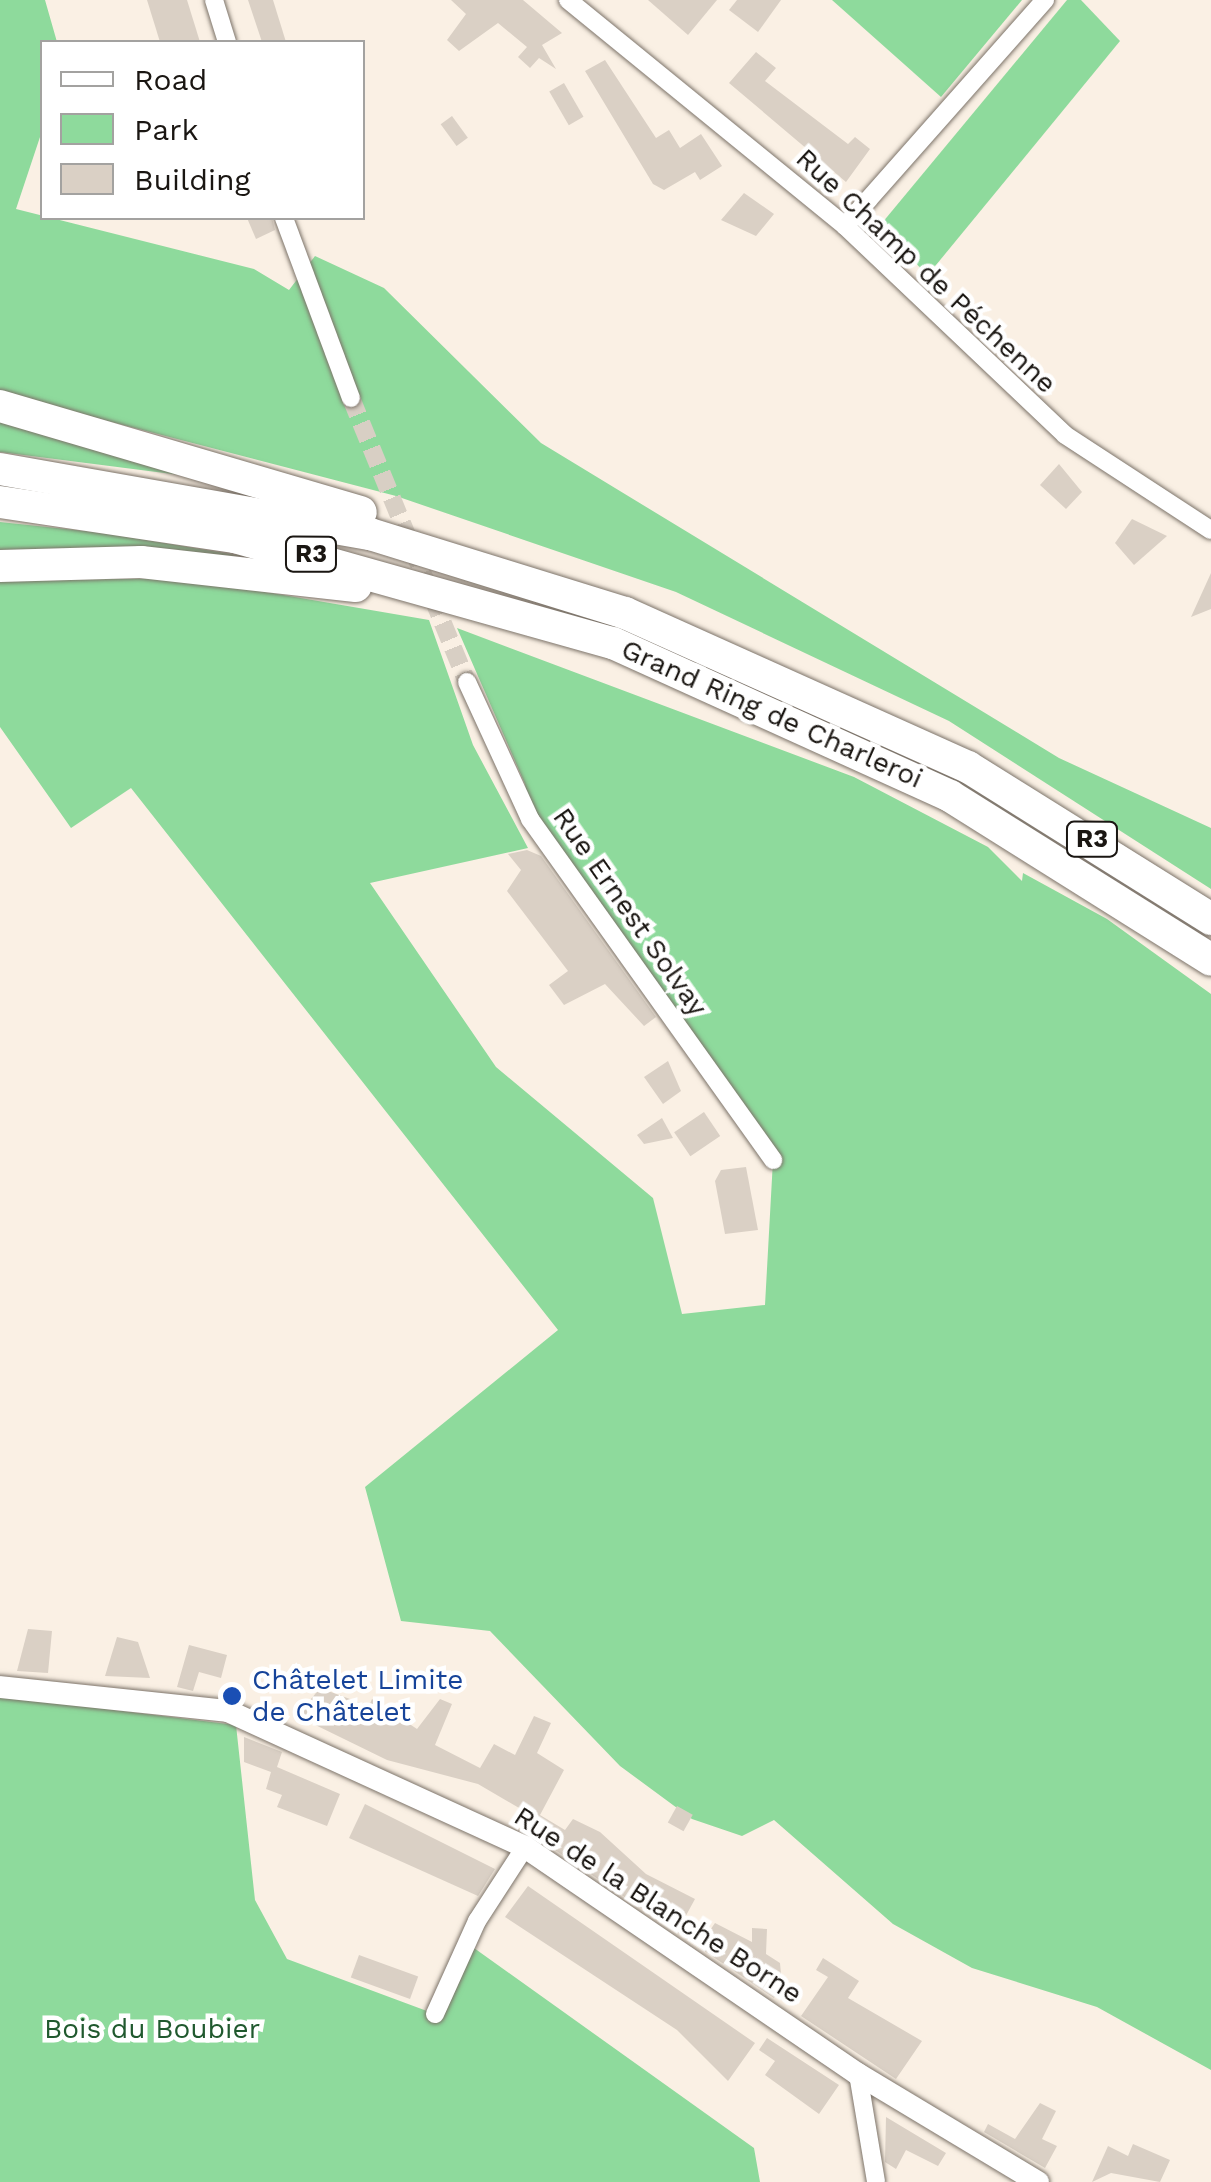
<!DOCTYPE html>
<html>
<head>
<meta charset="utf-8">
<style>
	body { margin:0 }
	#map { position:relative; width:1211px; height:2182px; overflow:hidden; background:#faf0e4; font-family:"Work Sans",sans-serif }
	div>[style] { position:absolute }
	.green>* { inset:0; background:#8eda9c }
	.building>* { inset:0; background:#dad0c5; transform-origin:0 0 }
	.minor-tunnel>* { height:18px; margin-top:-9px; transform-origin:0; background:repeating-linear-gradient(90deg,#d8cfc4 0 18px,transparent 0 27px) }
	.roads { filter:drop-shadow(0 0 2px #7c7369) drop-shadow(0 0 2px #7c7369) }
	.minor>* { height:18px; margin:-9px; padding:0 9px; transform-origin:9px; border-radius:9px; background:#fff }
	.tertiary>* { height:22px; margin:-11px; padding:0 11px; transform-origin:11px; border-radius:11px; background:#fff }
	.motorway>* { height:32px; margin:-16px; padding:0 16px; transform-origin:16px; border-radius:16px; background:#fff }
	.dots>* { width:28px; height:28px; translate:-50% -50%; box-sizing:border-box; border:5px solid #fff; border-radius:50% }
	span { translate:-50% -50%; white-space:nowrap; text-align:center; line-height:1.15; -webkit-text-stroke:9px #fff; paint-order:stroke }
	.shield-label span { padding:2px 8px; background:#fff; border:2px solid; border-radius:8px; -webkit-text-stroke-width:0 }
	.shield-label { font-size:25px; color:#1a1612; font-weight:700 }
	.street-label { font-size:28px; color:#1a1612 }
	.transit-label { font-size:28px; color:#164399 }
	.left { translate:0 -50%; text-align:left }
	.park-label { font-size:28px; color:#20592e }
	.legend { position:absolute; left:40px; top:40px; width:325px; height:180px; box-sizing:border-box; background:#fff; border:2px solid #a3a2a0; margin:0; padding:12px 18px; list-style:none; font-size:30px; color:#1a1612 }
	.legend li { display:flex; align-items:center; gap:20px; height:50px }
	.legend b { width:50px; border:2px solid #a3a2a0 }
</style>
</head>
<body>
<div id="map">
	<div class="green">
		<i style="clip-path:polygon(0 0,45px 0,57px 42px,42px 42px,42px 131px,16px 209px,254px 269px,289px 290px,315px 256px,384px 288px,541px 443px,1059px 758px,1211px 828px,1211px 889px,949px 721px,676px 592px,396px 496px,0 393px)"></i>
		<i style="clip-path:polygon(832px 0,1022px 0,941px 97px)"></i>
		<i style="clip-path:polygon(1067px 0,1081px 0,1120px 41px,927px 276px,882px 223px)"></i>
		<i style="clip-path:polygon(0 417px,180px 475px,0 452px)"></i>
		<i style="clip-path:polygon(0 522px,104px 533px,242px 556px,0 553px)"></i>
		<i style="clip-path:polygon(183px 578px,429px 620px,473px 745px,528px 848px,370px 883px,496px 1067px,653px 1198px,682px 1314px,765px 1305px,773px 1160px,781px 1158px,530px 819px,525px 784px,457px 628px,854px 777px,988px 847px,1022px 881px,1023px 873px,1107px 919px,1211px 994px,1211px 2070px,1097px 2007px,972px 1968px,893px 1924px,774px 1820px,742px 1836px,692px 1819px,620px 1766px,490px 1631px,401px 1621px,365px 1487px,558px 1330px,131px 788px,71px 828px,0 727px,0 581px)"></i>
		<i style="clip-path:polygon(0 1696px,236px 1725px,255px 1900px,287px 1959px,435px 2014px,467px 1943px,754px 2148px,760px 2182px,0 2182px)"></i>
	</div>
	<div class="building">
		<i style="clip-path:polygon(147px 0,187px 0,200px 42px,160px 42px)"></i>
		<i style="clip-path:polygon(248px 0,273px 0,286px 42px,262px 42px)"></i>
		<i style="clip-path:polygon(451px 0,523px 0,562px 33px,542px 45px,556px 69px,539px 58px,530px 68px,518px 57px,527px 47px,498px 23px,459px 51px,447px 40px,466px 14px)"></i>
		<i style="clip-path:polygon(648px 0,717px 0,688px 35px)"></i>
		<i style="clip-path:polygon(737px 0,781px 0,758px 32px,729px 10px)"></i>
		<i style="clip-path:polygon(756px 52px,776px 68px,765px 81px,848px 144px,855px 137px,870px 149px,846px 182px,729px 83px)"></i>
		<i style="clip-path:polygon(605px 60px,656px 138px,669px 130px,680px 148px,701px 134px,722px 166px,700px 180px,695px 172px,664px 190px,653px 184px,585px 71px)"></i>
		<i style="left:564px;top:83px;width:39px;height:17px;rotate:60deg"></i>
		<i style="left:452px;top:116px;width:27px;height:14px;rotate:54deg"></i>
		<i style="clip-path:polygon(744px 193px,774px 214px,756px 236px,721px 220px)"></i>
		<i style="clip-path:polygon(247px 218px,272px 218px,275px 230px,256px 239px)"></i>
		<i style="clip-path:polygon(1059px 464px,1082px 492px,1066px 509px,1040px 485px)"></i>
		<i style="clip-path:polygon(1132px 519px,1167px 536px,1134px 565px,1115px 543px)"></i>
		<i style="clip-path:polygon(1211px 573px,1211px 609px,1191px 617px)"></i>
		<i style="clip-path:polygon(527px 850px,541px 856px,656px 1017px,644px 1026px,605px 984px,564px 1005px,549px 985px,568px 971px,507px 891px,521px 870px,508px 854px)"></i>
		<i style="clip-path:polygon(668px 1061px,681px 1091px,663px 1104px,644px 1077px)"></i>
		<i style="left:704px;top:1112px;width:29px;height:36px;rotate:56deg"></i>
		<i style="clip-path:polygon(662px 1118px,673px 1138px,644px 1144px,637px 1135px)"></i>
		<i style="clip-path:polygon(746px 1167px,758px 1230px,725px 1234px,715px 1181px,721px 1170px)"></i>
		<i style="clip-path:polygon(28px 1629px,52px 1631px,48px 1673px,17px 1671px)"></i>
		<i style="clip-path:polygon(117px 1637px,138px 1642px,150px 1678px,105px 1676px)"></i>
		<i style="clip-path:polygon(189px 1645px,227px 1655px,221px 1678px,199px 1672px,193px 1691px,177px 1687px)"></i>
		<i style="clip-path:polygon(320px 1688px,369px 1706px,372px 1699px,417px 1729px,440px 1699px,452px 1704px,435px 1745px,480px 1768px,494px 1744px,515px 1755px,534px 1716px,551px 1723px,537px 1753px,564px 1770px,540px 1815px,565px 1830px,573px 1819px,600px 1832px,646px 1874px,695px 1899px,683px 1921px,706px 1936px,715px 1923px,752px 1942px,752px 1928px,767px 1929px,766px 1954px,780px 1963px,782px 1985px,774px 1998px,530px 1833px,538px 1819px,478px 1784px,387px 1760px,297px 1716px)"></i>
		<i style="clip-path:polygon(244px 1737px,282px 1752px,277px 1767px,340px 1794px,327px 1826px,277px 1807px,282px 1795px,266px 1789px,271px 1772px,244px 1762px)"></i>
		<i style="clip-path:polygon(365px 1804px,495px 1869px,478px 1896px,349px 1838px)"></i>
		<i style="left:677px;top:1806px;width:18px;height:19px;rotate:29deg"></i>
		<i style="clip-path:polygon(528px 1886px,755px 2043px,728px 2081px,677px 2030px,505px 1917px)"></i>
		<i style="left:359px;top:1955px;width:63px;height:24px;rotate:20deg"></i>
		<i style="clip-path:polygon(823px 1958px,859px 1981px,848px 1998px,922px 2041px,896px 2079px,801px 2016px,828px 1977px,816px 1970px)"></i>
		<i style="clip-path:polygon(767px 2038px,839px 2085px,819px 2114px,765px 2075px,775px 2061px,759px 2050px)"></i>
		<i style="clip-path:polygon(1040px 2103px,1056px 2111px,1042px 2139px,1057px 2146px,1045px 2168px,984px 2132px,988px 2124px,1015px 2139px)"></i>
		<i style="clip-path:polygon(886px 2117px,946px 2153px,938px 2166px,906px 2150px,896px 2169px,885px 2162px)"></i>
		<i style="clip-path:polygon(1133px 2144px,1170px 2160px,1160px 2182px,1111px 2173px,1092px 2182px,1108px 2146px,1128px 2156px)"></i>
	</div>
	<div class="minor-tunnel">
		<i style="left:351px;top:398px;width:307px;rotate:67.8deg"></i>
	</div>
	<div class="roads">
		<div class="minor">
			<i style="left:214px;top:0;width:44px;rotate:72.8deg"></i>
			<i style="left:568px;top:0;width:357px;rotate:39.2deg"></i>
			<i style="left:845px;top:226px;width:303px;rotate:43.5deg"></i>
			<i style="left:1065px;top:435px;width:174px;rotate:33.1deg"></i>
			<i style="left:284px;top:218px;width:192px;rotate:69.6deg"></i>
			<i style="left:845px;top:226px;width:302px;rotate:-48.5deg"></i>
			<i style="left:467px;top:682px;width:151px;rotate:65.3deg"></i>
			<i style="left:530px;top:819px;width:419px;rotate:54.5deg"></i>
			<i style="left:435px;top:2014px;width:102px;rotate:-65.7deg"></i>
			<i style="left:477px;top:1921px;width:88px;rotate:-57deg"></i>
			<i style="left:858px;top:2074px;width:109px;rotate:80.5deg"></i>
		</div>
		<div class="tertiary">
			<i style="left:0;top:1687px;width:229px;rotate:6deg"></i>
			<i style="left:228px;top:1711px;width:327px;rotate:24.6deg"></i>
			<i style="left:525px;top:1847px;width:403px;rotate:34.3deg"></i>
			<i style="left:858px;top:2074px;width:210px;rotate:31deg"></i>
		</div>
		<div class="motorway">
			<i style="left:0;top:406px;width:376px;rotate:16.4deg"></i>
			<i style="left:0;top:469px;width:376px;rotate:10deg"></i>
			<i style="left:370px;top:534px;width:267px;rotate:17.2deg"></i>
			<i style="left:625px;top:613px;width:376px;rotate:24.2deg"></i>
			<i style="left:968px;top:767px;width:287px;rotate:32deg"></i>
			<i style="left:0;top:502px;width:238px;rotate:8.5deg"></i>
			<i style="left:235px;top:537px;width:393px;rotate:15.7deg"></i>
			<i style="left:613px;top:643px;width:370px;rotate:24.4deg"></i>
			<i style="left:950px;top:796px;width:308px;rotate:32.1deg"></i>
			<i style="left:0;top:566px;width:141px;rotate:-1.6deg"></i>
			<i style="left:141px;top:562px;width:216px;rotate:6.4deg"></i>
		</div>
	</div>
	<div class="dots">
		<i style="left:232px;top:1696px;background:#1a4fb4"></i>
	</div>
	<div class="shield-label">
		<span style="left:311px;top:554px">R3</span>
		<span style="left:1092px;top:839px">R3</span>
	</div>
	<div class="street-label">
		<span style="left:926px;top:271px;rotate:43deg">Rue Champ de Péchenne</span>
		<span style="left:772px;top:714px;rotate:24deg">Grand Ring de Charleroi</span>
		<span style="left:630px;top:912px;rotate:55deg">Rue Ernest Solvay</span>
		<span style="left:658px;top:1905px;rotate:33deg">Rue de la Blanche Borne</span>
	</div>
	<div class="transit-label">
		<span class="left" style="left:252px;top:1696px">Châtelet Limite<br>de Châtelet</span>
	</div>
	<div class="park-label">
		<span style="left:152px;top:2029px">Bois du Boubier</span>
	</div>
	<ul class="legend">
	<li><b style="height:12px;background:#fff"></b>Road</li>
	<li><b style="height:28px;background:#8eda9c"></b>Park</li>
	<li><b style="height:28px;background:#dad0c5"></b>Building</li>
	</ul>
</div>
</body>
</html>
